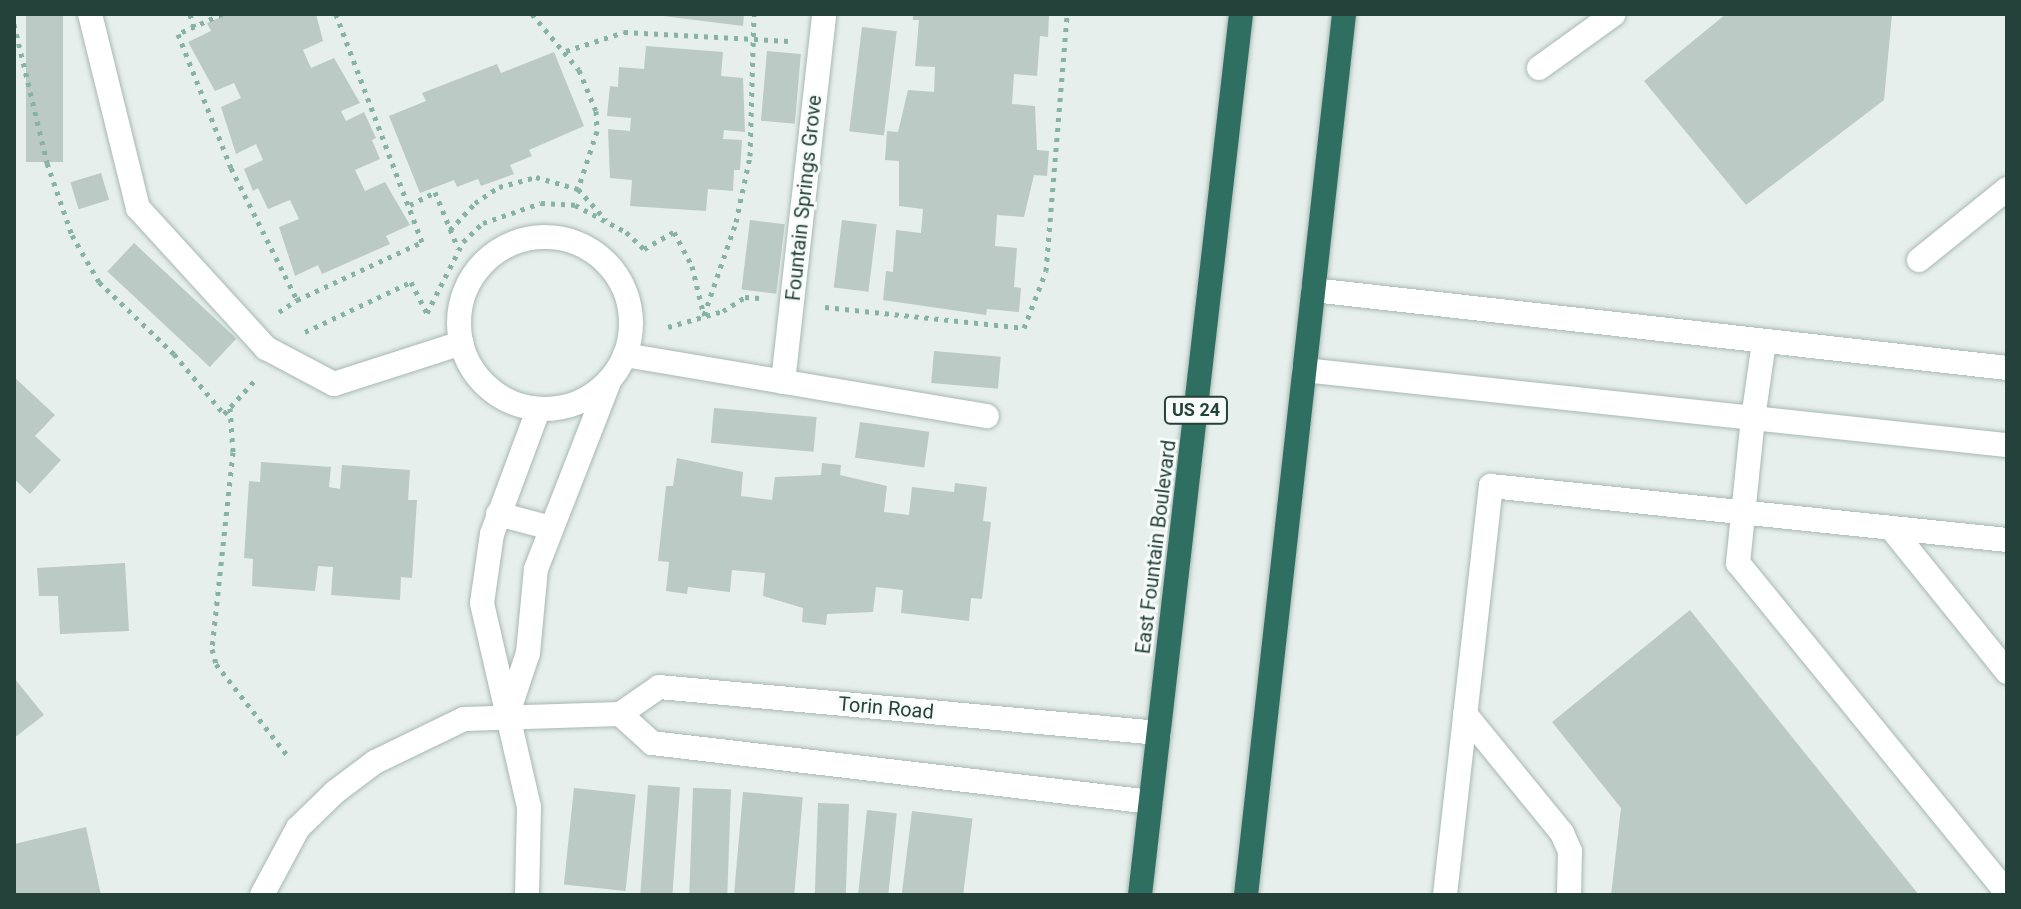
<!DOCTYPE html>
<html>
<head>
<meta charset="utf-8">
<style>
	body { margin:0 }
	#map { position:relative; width:2021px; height:909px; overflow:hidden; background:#e6efeb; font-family:Roboto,sans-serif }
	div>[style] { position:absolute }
	.building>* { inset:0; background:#bbcac4; transform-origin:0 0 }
	.path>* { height:5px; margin-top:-2.5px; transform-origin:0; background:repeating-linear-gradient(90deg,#86b3a5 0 4px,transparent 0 10px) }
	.roads { filter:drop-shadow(0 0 2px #a8b8b2) drop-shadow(0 0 2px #a8b8b2) }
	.minor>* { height:24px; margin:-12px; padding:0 12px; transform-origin:12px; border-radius:12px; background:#fff }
	.minor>.ring { margin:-12px; padding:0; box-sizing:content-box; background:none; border:24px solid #fff; border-radius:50% }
	.highway>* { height:24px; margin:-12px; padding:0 12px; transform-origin:12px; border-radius:12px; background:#2f6f62 }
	span { translate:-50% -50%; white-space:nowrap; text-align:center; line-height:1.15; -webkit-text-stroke:6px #f7fbf9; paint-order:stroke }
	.shield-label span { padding:2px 6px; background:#f7fbf9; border:2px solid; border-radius:6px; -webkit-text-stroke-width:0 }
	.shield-label { font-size:18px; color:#24423a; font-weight:700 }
	.street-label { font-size:20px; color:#24423a }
	.frame { position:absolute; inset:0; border:16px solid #24423a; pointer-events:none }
</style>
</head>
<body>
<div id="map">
	<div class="building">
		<i style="left:26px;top:14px;width:37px;height:148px"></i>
		<i style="clip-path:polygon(228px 14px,316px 14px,323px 41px,303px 50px,311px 68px,334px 58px,360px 103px,341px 111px,346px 121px,364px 112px,376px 138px,372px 140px,380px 159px,355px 170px,365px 191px,385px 182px,410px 225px,386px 236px,390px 244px,322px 274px,318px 265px,295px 276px,279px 227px,299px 219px,290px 200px,268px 209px,258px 188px,253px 191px,244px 169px,263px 160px,256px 144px,236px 154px,221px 107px,241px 98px,234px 83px,215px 91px,188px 42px,211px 31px,207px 23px)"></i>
		<i style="clip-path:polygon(647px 14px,744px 14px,743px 26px)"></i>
		<i style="clip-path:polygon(913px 14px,1049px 14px,1048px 37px,1040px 36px,1037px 76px,1014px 74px,1012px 104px,1035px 106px,1037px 150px,1049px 151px,1047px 176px,1034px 175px,1024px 217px,997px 215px,995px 246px,1017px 248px,1014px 287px,1021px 288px,1019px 312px,987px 309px,986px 315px,883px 300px,886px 271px,893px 272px,896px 230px,921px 233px,923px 209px,899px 206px,899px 161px,885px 160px,887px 131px,898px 132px,908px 90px,934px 92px,935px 67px,915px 66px,919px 20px,913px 20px)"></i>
		<i style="clip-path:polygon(1726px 14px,1892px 14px,1884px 100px,1746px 205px,1644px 81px)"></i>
		<i style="left:862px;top:27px;width:35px;height:105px;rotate:7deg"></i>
		<i style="clip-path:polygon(646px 46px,723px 52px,721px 76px,743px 78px,745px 132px,724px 130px,723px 139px,742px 140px,740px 170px,734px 170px,733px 191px,708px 189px,706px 211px,630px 206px,632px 180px,610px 178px,608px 129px,630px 131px,631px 118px,607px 116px,610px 86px,618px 87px,619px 67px,644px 69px)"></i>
		<i style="left:767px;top:51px;width:34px;height:70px;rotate:5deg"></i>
		<i style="clip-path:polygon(554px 52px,584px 126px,529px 150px,532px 156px,510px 165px,514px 174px,481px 186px,478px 179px,457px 187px,454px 180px,420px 193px,389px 116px,426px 101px,422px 93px,497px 64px,501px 73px)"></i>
		<i style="left:101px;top:173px;width:28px;height:32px;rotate:73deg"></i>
		<i style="left:750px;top:220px;width:35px;height:70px;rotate:7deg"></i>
		<i style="left:842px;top:220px;width:35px;height:68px;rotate:7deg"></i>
		<i style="left:134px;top:243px;width:140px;height:39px;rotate:43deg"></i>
		<i style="left:934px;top:351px;width:67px;height:32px;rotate:5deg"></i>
		<i style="clip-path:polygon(14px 377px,55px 415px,35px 436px,61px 460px,30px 494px,14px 479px)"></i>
		<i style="left:714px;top:408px;width:103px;height:35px;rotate:5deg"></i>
		<i style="left:860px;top:422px;width:70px;height:36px;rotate:8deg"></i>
		<i style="clip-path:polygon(677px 458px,743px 472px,741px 496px,772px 500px,775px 477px,821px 475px,822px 463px,841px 465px,840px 475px,887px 486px,884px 512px,909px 515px,912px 487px,954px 492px,955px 483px,987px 487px,983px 521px,991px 522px,982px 599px,971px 598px,969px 621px,901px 613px,903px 590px,876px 587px,873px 612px,827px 614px,826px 625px,802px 622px,803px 608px,763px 596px,765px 573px,732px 570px,730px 592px,688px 587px,687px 594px,666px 591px,669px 562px,658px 561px,666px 486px,673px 486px)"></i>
		<i style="clip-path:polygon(261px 462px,331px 467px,329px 487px,340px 489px,342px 465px,410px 470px,408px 500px,417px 500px,412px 578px,401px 577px,400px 600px,331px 595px,333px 567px,318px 566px,315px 591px,252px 586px,253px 559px,244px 558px,249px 481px,260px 482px)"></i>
		<i style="clip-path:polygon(125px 563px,129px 631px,60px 634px,58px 596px,39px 596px,37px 568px)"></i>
		<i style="clip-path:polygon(1690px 610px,1919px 895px,1611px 895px,1621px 808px,1552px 722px)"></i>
		<i style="clip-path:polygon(14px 678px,44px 715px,14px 738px)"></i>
		<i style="left:648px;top:785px;width:32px;height:110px;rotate:4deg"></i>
		<i style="left:574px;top:788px;width:62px;height:97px;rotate:6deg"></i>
		<i style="left:693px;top:788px;width:38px;height:107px;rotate:2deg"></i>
		<i style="left:743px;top:792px;width:60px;height:103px;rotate:5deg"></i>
		<i style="left:818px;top:803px;width:31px;height:92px;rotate:2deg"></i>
		<i style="left:867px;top:810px;width:30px;height:85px;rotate:6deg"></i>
		<i style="left:912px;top:811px;width:61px;height:84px;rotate:7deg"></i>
		<i style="clip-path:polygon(86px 827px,101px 895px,16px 895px,14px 844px)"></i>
	</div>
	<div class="path">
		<i style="left:190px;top:14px;width:14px;rotate:73deg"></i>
		<i style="left:222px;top:14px;width:48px;rotate:155.6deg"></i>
		<i style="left:178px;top:34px;width:144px;rotate:68.4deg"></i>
		<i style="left:231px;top:168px;width:148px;rotate:63.4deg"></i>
		<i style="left:297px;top:300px;width:138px;rotate:-24.9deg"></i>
		<i style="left:422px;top:242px;width:244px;rotate:-110.7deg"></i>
		<i style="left:532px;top:14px;width:73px;rotate:50deg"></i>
		<i style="left:579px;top:70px;width:44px;rotate:67.5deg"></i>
		<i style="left:596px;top:111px;width:20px;rotate:87deg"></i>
		<i style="left:597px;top:131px;width:61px;rotate:108.1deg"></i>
		<i style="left:14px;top:24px;width:143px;rotate:76.6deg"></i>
		<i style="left:47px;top:163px;width:76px;rotate:70.9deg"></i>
		<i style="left:72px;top:235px;width:54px;rotate:60.1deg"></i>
		<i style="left:99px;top:282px;width:104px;rotate:43.8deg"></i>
		<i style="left:174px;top:354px;width:78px;rotate:50.2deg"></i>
		<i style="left:224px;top:414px;width:49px;rotate:-47.5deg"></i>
		<i style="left:566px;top:51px;width:61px;rotate:-18.1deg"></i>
		<i style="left:624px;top:32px;width:165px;rotate:3.1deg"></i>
		<i style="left:410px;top:205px;width:28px;rotate:-27deg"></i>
		<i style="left:435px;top:192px;width:61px;rotate:67.7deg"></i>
		<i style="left:450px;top:230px;width:37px;rotate:-47deg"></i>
		<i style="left:475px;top:203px;width:29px;rotate:-34deg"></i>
		<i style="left:499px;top:187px;width:38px;rotate:-15deg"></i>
		<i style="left:536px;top:177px;width:44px;rotate:15.9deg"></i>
		<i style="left:578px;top:189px;width:42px;rotate:47.9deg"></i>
		<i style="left:825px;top:307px;width:200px;rotate:6deg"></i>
		<i style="left:1024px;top:328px;width:61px;rotate:-68.9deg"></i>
		<i style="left:1046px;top:271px;width:258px;rotate:-85.3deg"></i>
		<i style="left:279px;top:312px;width:22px;rotate:-34deg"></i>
		<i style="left:704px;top:315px;width:98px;rotate:-71deg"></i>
		<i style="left:736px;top:222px;width:67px;rotate:-78deg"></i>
		<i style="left:750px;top:156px;width:142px;rotate:-88.4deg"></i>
		<i style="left:668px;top:327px;width:57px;rotate:-16.2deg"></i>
		<i style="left:723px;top:311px;width:26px;rotate:-32deg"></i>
		<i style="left:745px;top:297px;width:15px;rotate:4deg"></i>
		<i style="left:305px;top:332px;width:117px;rotate:-25.3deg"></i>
		<i style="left:411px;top:282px;width:35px;rotate:63deg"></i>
		<i style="left:427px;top:313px;width:80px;rotate:-63.1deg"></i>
		<i style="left:463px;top:242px;width:28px;rotate:-44deg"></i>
		<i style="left:483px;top:223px;width:61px;rotate:-19deg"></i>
		<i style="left:541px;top:203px;width:34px;rotate:3deg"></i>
		<i style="left:575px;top:205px;width:58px;rotate:27.9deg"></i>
		<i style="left:626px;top:232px;width:25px;rotate:43deg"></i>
		<i style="left:644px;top:249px;width:34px;rotate:-30deg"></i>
		<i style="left:674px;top:232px;width:38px;rotate:62deg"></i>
		<i style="left:692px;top:266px;width:51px;rotate:76.5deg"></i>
		<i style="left:230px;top:408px;width:44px;rotate:86.1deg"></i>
		<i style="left:233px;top:452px;width:198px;rotate:96.1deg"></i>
		<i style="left:212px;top:649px;width:16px;rotate:75deg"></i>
		<i style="left:216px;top:664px;width:115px;rotate:52deg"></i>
	</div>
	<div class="roads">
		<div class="minor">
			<i style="left:90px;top:14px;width:200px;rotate:76.1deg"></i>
			<i style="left:138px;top:208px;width:190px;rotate:47.6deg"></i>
			<i style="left:266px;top:348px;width:77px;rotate:27.9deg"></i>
			<i style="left:334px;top:384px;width:134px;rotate:-17.8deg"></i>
			<i style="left:1539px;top:68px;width:92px;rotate:-35.8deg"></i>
			<i class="ring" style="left:459px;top:237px;width:148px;height:148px"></i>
			<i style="left:1919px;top:260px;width:113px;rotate:-38.9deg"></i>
			<i style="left:1313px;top:290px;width:698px;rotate:6.41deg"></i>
			<i style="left:1764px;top:342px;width:77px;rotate:98.2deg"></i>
			<i style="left:1753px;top:418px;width:255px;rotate:6.1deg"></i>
			<i style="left:625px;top:355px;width:367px;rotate:9.6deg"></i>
			<i style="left:1304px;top:370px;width:452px;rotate:6.1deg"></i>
			<i style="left:1753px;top:418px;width:146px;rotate:95.9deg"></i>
			<i style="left:1738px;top:563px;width:426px;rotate:50.8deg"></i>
			<i style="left:783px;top:382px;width:370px;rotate:-83.6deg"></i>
			<i style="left:498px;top:514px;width:55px;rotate:14.8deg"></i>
			<i style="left:1891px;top:528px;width:185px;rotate:51.1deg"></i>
			<i style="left:620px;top:714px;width:43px;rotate:42.2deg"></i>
			<i style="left:652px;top:743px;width:502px;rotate:6.74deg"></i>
			<i style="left:1465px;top:714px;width:154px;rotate:50.8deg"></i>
			<i style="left:1562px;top:833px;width:20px;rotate:66deg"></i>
			<i style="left:1570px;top:851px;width:44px;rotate:91.3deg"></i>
			<i style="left:507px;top:716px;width:66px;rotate:-71.6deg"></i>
			<i style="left:528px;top:653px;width:84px;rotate:-84.6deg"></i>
			<i style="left:536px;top:569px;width:199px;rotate:-68.7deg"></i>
			<i style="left:262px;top:895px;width:76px;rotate:-61.8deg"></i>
			<i style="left:298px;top:828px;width:52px;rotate:-44.2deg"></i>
			<i style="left:335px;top:792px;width:50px;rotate:-36.9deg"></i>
			<i style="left:375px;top:762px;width:99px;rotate:-25.8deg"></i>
			<i style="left:464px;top:719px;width:156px;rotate:-1.8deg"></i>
			<i style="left:620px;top:714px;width:47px;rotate:-34.7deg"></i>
			<i style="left:659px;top:687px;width:502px;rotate:5.26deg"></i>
			<i style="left:527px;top:895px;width:88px;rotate:-88.7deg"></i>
			<i style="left:529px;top:807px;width:209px;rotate:-103deg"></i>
			<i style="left:482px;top:603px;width:70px;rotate:-81.8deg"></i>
			<i style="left:492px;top:534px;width:132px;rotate:-69.6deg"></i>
			<i style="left:1445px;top:895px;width:412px;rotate:-83.6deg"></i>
			<i style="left:1491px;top:486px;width:519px;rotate:5.97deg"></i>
		</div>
		<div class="highway">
			<i style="left:1140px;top:895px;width:887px;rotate:-83.46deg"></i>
			<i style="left:1246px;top:895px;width:886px;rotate:-83.65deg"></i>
		</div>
	</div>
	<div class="shield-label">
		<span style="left:1196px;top:410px">US 24</span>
	</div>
	<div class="street-label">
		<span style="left:804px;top:198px;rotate:-84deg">Fountain Springs Grove</span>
		<span style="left:1156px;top:547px;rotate:-83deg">East Fountain Boulevard</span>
		<span style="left:886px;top:708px;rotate:5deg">Torin Road</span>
	</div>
	<div class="frame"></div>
</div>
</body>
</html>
